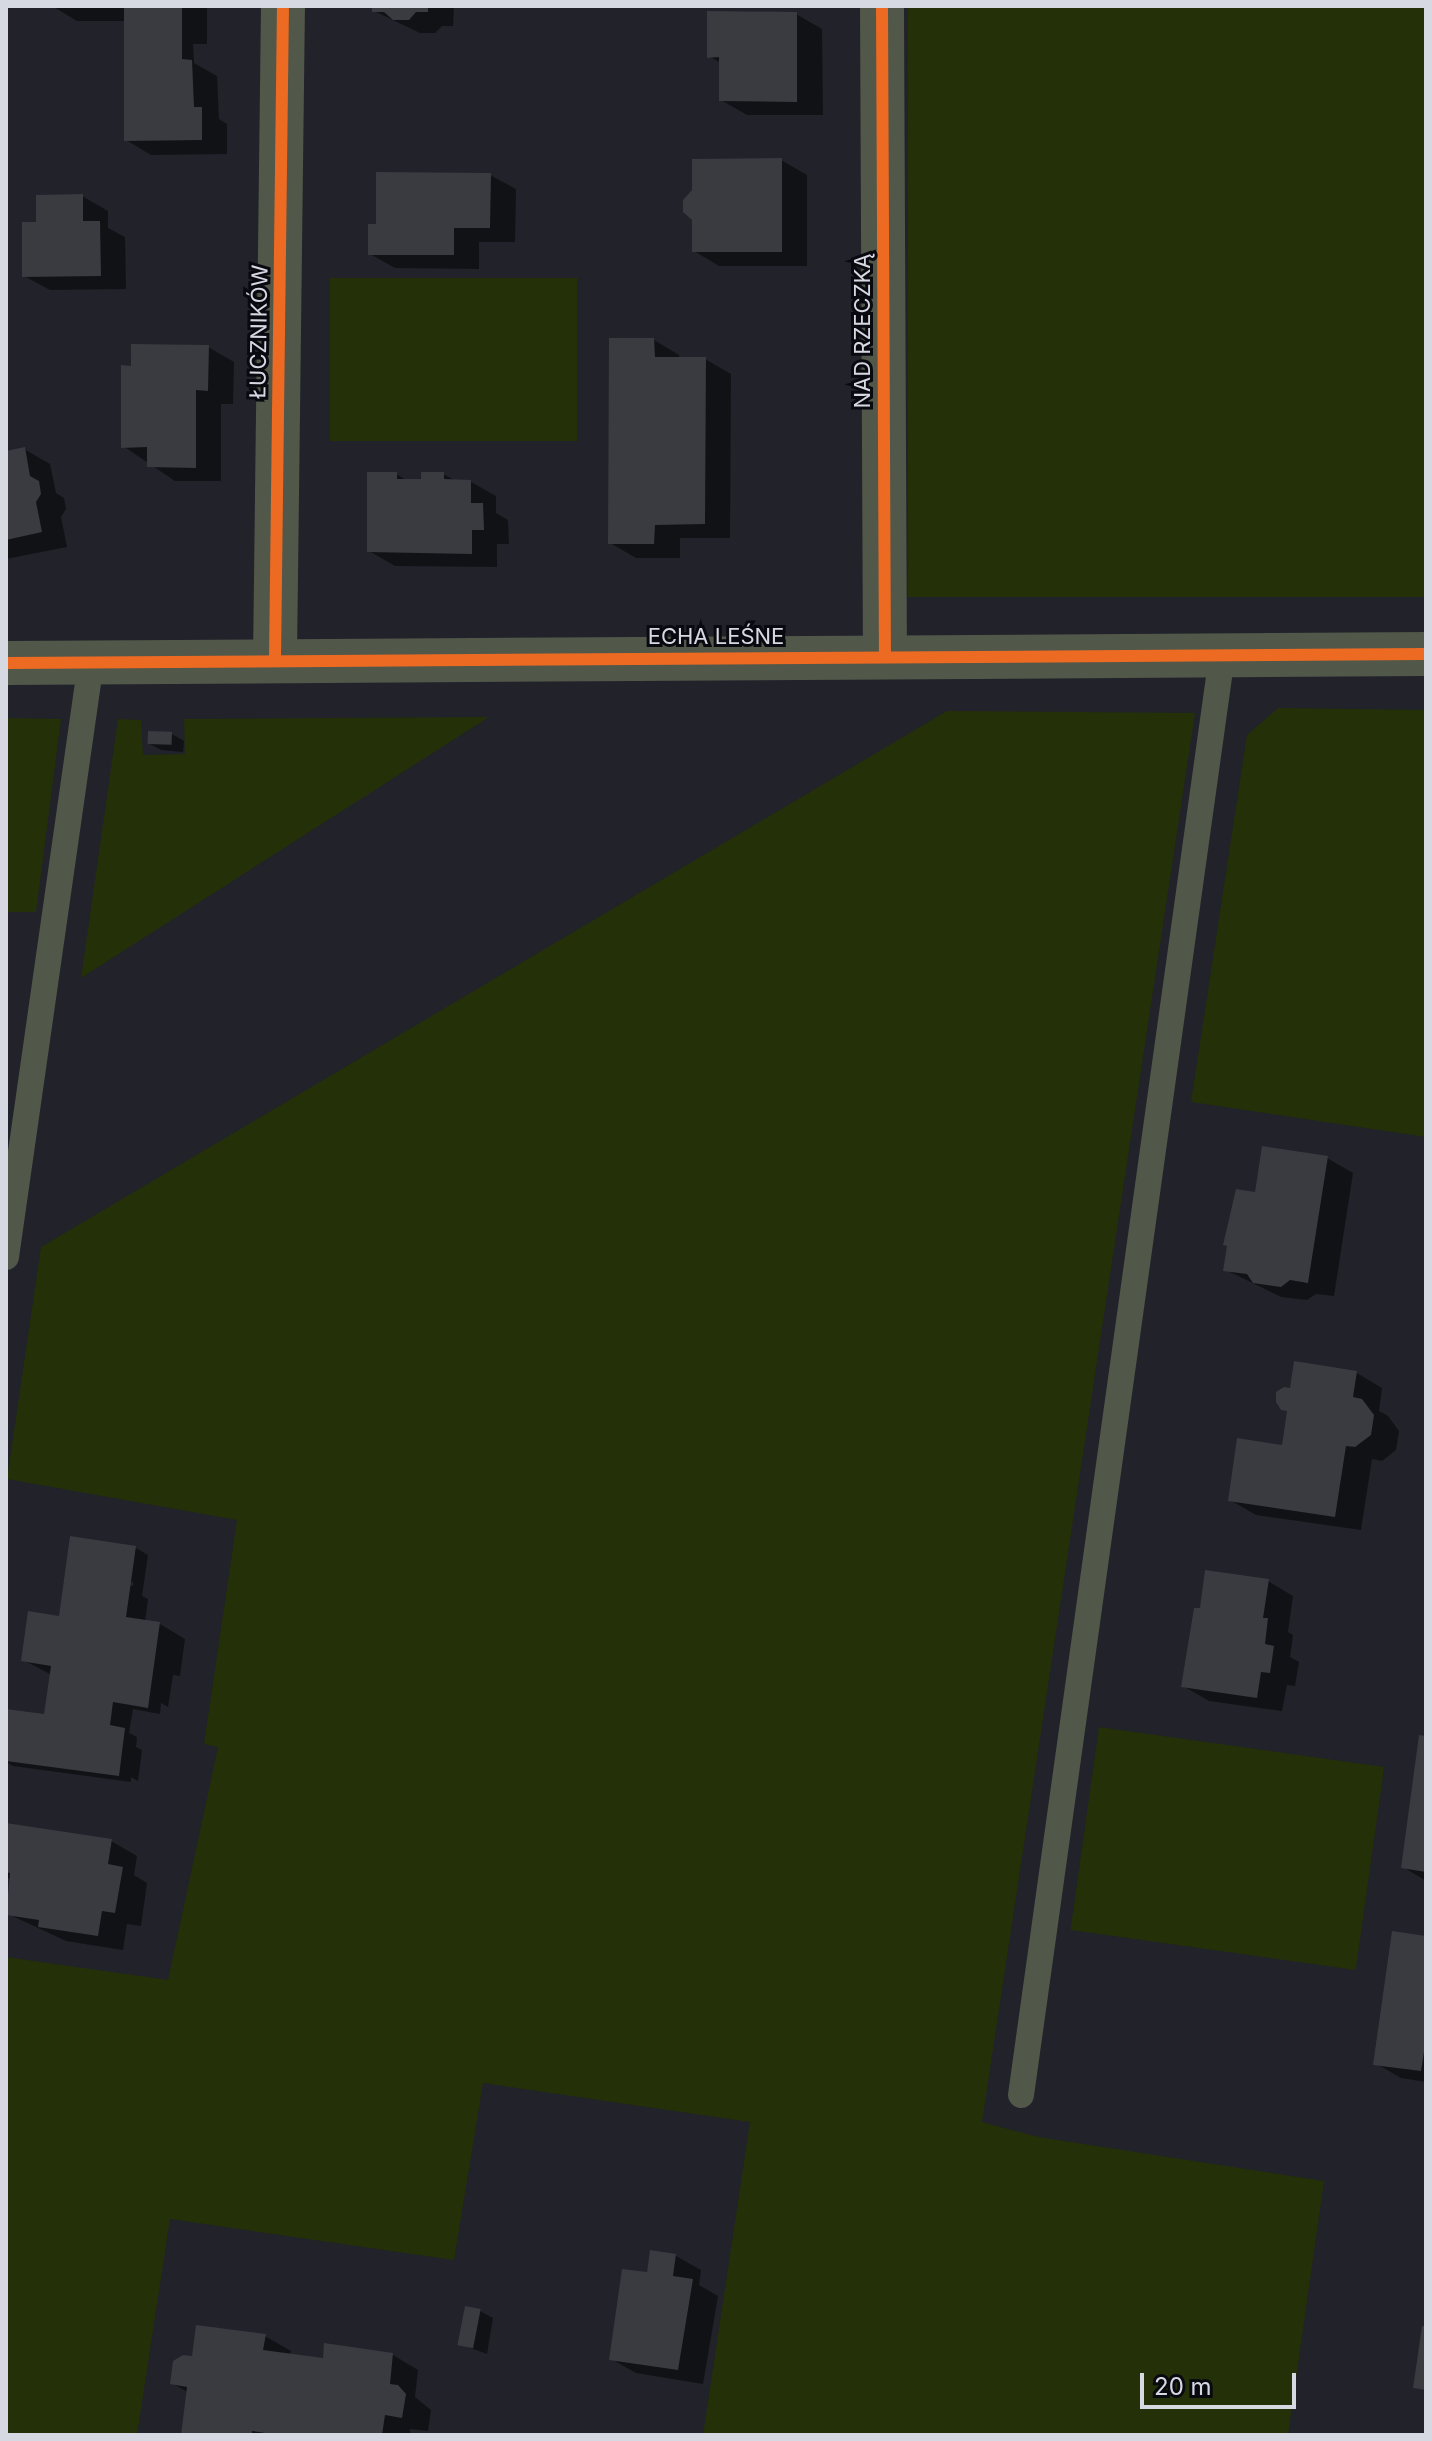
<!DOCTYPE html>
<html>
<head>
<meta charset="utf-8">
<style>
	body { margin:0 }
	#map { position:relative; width:1432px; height:2441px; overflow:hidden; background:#21222a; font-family:Inter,sans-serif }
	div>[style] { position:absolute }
	.green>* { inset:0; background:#243008; transform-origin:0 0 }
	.shadow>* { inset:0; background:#0007 }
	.building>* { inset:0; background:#3a3a41; transform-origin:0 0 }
	.service>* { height:26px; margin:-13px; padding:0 13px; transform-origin:13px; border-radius:13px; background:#515749 }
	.minor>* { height:44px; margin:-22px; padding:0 22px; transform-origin:22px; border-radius:22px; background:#515749 }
	.cycleway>* { height:12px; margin:-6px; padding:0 6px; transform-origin:6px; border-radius:6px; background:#ed6a23 }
	span { translate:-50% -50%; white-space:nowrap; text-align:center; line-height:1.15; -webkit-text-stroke:6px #090910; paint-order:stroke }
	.street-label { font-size:22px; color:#d6d8e2 }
	.frame { position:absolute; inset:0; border:8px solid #d6d8e2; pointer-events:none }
	.scale { position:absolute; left:1140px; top:2373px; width:156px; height:36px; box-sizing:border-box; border:4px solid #d6d8e2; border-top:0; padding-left:10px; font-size:24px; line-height:28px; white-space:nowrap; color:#d6d8e2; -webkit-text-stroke:6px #090910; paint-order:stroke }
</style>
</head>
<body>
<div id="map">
	<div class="green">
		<i style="left:908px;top:6px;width:518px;height:591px"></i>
		<i style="left:330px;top:278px;width:247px;height:163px"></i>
		<i style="clip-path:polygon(1278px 708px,1426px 710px,1426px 1137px,1191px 1102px,1247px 735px)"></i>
		<i style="clip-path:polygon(947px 711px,1195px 713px,982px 2122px,1038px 2137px,1324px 2181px,1288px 2435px,703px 2435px,750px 2122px,483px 2083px,454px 2260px,170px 2219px,137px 2435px,6px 2435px,6px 1957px,168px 1980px,218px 1747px,204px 1744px,237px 1520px,7px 1479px,41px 1247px)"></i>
		<i style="clip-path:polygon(489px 717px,81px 978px,118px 719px,141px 720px,143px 755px,185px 754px,184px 719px)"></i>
		<i style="clip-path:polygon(6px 718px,61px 719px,36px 912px,6px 912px)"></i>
		<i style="left:1099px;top:1727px;width:288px;height:205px;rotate:8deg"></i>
	</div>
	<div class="shadow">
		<i style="clip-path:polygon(52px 6px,207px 6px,207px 44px,193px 44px,194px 63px,217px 76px,219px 119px,227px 124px,227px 154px,151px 155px,126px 140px,126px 21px,77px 21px)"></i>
		<i style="clip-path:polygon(374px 6px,454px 6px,453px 26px,442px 26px,435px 33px,420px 33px,374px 11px)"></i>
		<i style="clip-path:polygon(796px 14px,822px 29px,823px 115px,747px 115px,721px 100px,719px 62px,709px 56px)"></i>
		<i style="clip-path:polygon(781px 160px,807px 175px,807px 266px,719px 266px,694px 251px)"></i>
		<i style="clip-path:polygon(490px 175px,516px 189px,515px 242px,479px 242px,479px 269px,395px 268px,370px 254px,378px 226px)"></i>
		<i style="clip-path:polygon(82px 196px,108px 211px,108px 228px,125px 237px,126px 289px,50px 290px,24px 276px,38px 224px)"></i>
		<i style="clip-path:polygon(654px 340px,679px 355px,680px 359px,705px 359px,731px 374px,730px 538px,680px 538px,680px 558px,636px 558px,610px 543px)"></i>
		<i style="clip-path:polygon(208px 347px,234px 362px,233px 404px,221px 404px,221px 481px,175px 481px,123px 446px,133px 368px)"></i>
		<i style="clip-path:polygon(24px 449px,50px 464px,56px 493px,64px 498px,66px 509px,61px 517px,67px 547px,6px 559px,6px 453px)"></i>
		<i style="clip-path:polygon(396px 474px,408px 481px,443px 474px,456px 481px,471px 482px,496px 496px,496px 513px,508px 520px,509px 544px,497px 544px,497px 567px,395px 566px,369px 551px)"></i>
		<i style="clip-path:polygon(172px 734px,184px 741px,183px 752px,161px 750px,148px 743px)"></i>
		<i style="clip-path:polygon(1327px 1158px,1353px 1173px,1334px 1296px,1316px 1294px,1307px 1300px,1281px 1297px,1226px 1270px,1229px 1246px,1256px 1194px)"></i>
		<i style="clip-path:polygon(1296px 1363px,1357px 1373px,1382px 1388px,1379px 1411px,1388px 1416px,1399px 1431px,1396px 1450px,1382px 1461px,1372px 1459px,1361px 1530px,1256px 1515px,1230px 1500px,1283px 1447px,1289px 1412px,1282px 1408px,1292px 1391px)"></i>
		<i style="clip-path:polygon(evenodd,136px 1548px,148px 1555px,142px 1596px,148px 1599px,145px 1622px,160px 1624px,185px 1639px,180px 1676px,173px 1675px,168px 1707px,161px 1703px,160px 1714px,133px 1709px,129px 1733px,137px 1737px,136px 1747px,142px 1750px,138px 1781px,131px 1777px,131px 1782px,13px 1766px,6px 1762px,6px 1724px,46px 1716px,52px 1675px,23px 1660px,68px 1619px,136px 1548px,115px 1579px,133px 1582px,133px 1586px,120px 1584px,115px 1579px)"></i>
		<i style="clip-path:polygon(1268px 1581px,1293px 1596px,1288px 1632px,1293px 1635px,1290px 1657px,1299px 1662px,1295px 1686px,1287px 1685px,1282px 1711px,1209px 1701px,1183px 1686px,1201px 1611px)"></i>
		<i style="clip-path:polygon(1426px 1738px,1426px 1881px,1403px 1867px)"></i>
		<i style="clip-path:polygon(6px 1825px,111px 1841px,137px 1856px,134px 1875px,147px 1883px,141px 1926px,127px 1924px,123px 1950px,66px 1941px,6px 1913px,11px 1880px,6px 1877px)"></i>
		<i style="clip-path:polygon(1426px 1938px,1426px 2082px,1401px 2078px,1375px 2063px)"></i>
		<i style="clip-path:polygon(652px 2252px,676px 2256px,701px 2270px,699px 2285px,718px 2296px,703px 2384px,636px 2373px,611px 2359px,649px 2274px)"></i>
		<i style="clip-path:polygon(480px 2311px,493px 2318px,487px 2354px,462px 2345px)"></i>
		<i style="clip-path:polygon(265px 2336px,291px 2351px,290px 2356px,324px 2361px,393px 2355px,418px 2370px,415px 2397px,431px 2410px,428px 2431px,410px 2429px,410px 2435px,183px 2435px,189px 2393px,172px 2383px,193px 2358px)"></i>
	</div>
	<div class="building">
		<i style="clip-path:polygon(124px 6px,182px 6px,182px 59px,192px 60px,194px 107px,202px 107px,202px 140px,124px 141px)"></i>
		<i style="clip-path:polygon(372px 6px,428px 6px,428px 12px,416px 12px,409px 20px,393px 20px,384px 12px,372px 12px)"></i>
		<i style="clip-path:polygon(707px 11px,797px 12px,797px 102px,719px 101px,719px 57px,707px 58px)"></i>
		<i style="clip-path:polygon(782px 158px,782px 252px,692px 252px,692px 220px,683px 212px,683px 200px,692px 190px,692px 159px)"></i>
		<i style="clip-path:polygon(376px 172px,491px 173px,490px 228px,454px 228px,454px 255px,368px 255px,368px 224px,376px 224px)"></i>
		<i style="clip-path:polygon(83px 194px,83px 221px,100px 221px,101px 276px,22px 277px,22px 222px,36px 222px,36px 195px)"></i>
		<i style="clip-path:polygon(609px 338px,654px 338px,655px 357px,706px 357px,705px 524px,655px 525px,654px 544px,608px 544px)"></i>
		<i style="clip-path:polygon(131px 344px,209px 345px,208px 391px,196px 390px,196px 468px,147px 467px,147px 447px,121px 448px,121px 365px,131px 366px)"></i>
		<i style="clip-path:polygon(25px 447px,30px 476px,39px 481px,41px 494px,36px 502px,42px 532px,6px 540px,6px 451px)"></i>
		<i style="clip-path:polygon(367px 472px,397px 472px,397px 479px,421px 479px,421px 472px,444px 472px,444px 479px,471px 480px,471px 503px,483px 503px,484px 530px,472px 530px,472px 554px,367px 552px)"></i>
		<i style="left:148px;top:731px;width:24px;height:13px;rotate:2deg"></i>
		<i style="clip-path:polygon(1262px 1146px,1328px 1156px,1308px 1283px,1290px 1280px,1281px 1287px,1253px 1283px,1247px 1274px,1223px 1271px,1227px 1246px,1223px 1245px,1236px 1189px,1255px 1192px)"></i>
		<i style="clip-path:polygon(1294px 1361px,1357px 1371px,1353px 1397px,1362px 1399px,1374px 1415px,1371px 1435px,1355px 1447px,1346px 1446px,1335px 1517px,1228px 1501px,1237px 1438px,1282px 1445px,1287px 1411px,1281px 1410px,1276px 1402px,1276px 1392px,1284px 1387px,1290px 1388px)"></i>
		<i style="clip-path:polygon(70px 1536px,136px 1546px,126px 1617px,160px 1622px,148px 1708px,113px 1702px,110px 1725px,125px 1728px,119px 1776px,6px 1761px,6px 1709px,44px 1714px,51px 1666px,21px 1661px,28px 1611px,59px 1616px)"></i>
		<i style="clip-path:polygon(1205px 1570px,1269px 1579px,1263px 1618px,1268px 1618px,1265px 1644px,1274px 1646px,1270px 1673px,1261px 1672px,1257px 1698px,1181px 1687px,1194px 1608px,1200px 1608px)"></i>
		<i style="clip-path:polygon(1419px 1735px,1426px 1736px,1426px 1872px,1401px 1868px)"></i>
		<i style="clip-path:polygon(6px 1823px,112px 1839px,108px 1864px,123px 1867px,115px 1913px,102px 1911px,98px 1936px,38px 1927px,39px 1920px,6px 1915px,10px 1873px,6px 1872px)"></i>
		<i style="clip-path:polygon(1392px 1931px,1426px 1936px,1426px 2039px,1421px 2071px,1373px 2065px)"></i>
		<i style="clip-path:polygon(650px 2250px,676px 2254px,673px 2276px,693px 2279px,678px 2370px,609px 2360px,622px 2269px,647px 2272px)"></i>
		<i style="left:465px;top:2306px;width:16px;height:40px;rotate:11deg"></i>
		<i style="clip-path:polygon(196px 2325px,266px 2334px,263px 2350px,323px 2358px,324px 2343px,393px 2353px,390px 2384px,398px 2385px,406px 2394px,402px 2418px,385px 2415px,382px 2435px,278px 2435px,252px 2431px,252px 2435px,181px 2435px,187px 2387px,170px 2384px,173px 2361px,183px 2355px,192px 2356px)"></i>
		<i style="clip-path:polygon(1422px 2326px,1426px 2326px,1426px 2390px,1413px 2388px)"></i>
	</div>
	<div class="service">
		<i style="left:6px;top:1257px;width:601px;rotate:-81.87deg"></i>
		<i style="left:1021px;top:2095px;width:1453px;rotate:-82.05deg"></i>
	</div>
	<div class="minor">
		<i style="left:882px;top:6px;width:651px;rotate:89.74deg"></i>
		<i style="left:275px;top:659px;width:653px;rotate:-89.3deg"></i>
		<i style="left:6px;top:663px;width:1420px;rotate:-0.36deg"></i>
	</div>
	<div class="cycleway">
		<i style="left:882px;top:6px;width:651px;rotate:89.74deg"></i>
		<i style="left:275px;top:659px;width:653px;rotate:-89.3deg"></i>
		<i style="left:6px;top:663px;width:1420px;rotate:-0.36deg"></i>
	</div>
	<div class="street-label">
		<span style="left:863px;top:331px;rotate:-90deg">NAD RZECZKĄ</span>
		<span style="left:259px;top:332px;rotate:-89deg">ŁUCZNIKÓW</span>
		<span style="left:716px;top:637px">ECHA LEŚNE</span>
	</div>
	<div class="frame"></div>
	<div class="scale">20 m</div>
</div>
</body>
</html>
